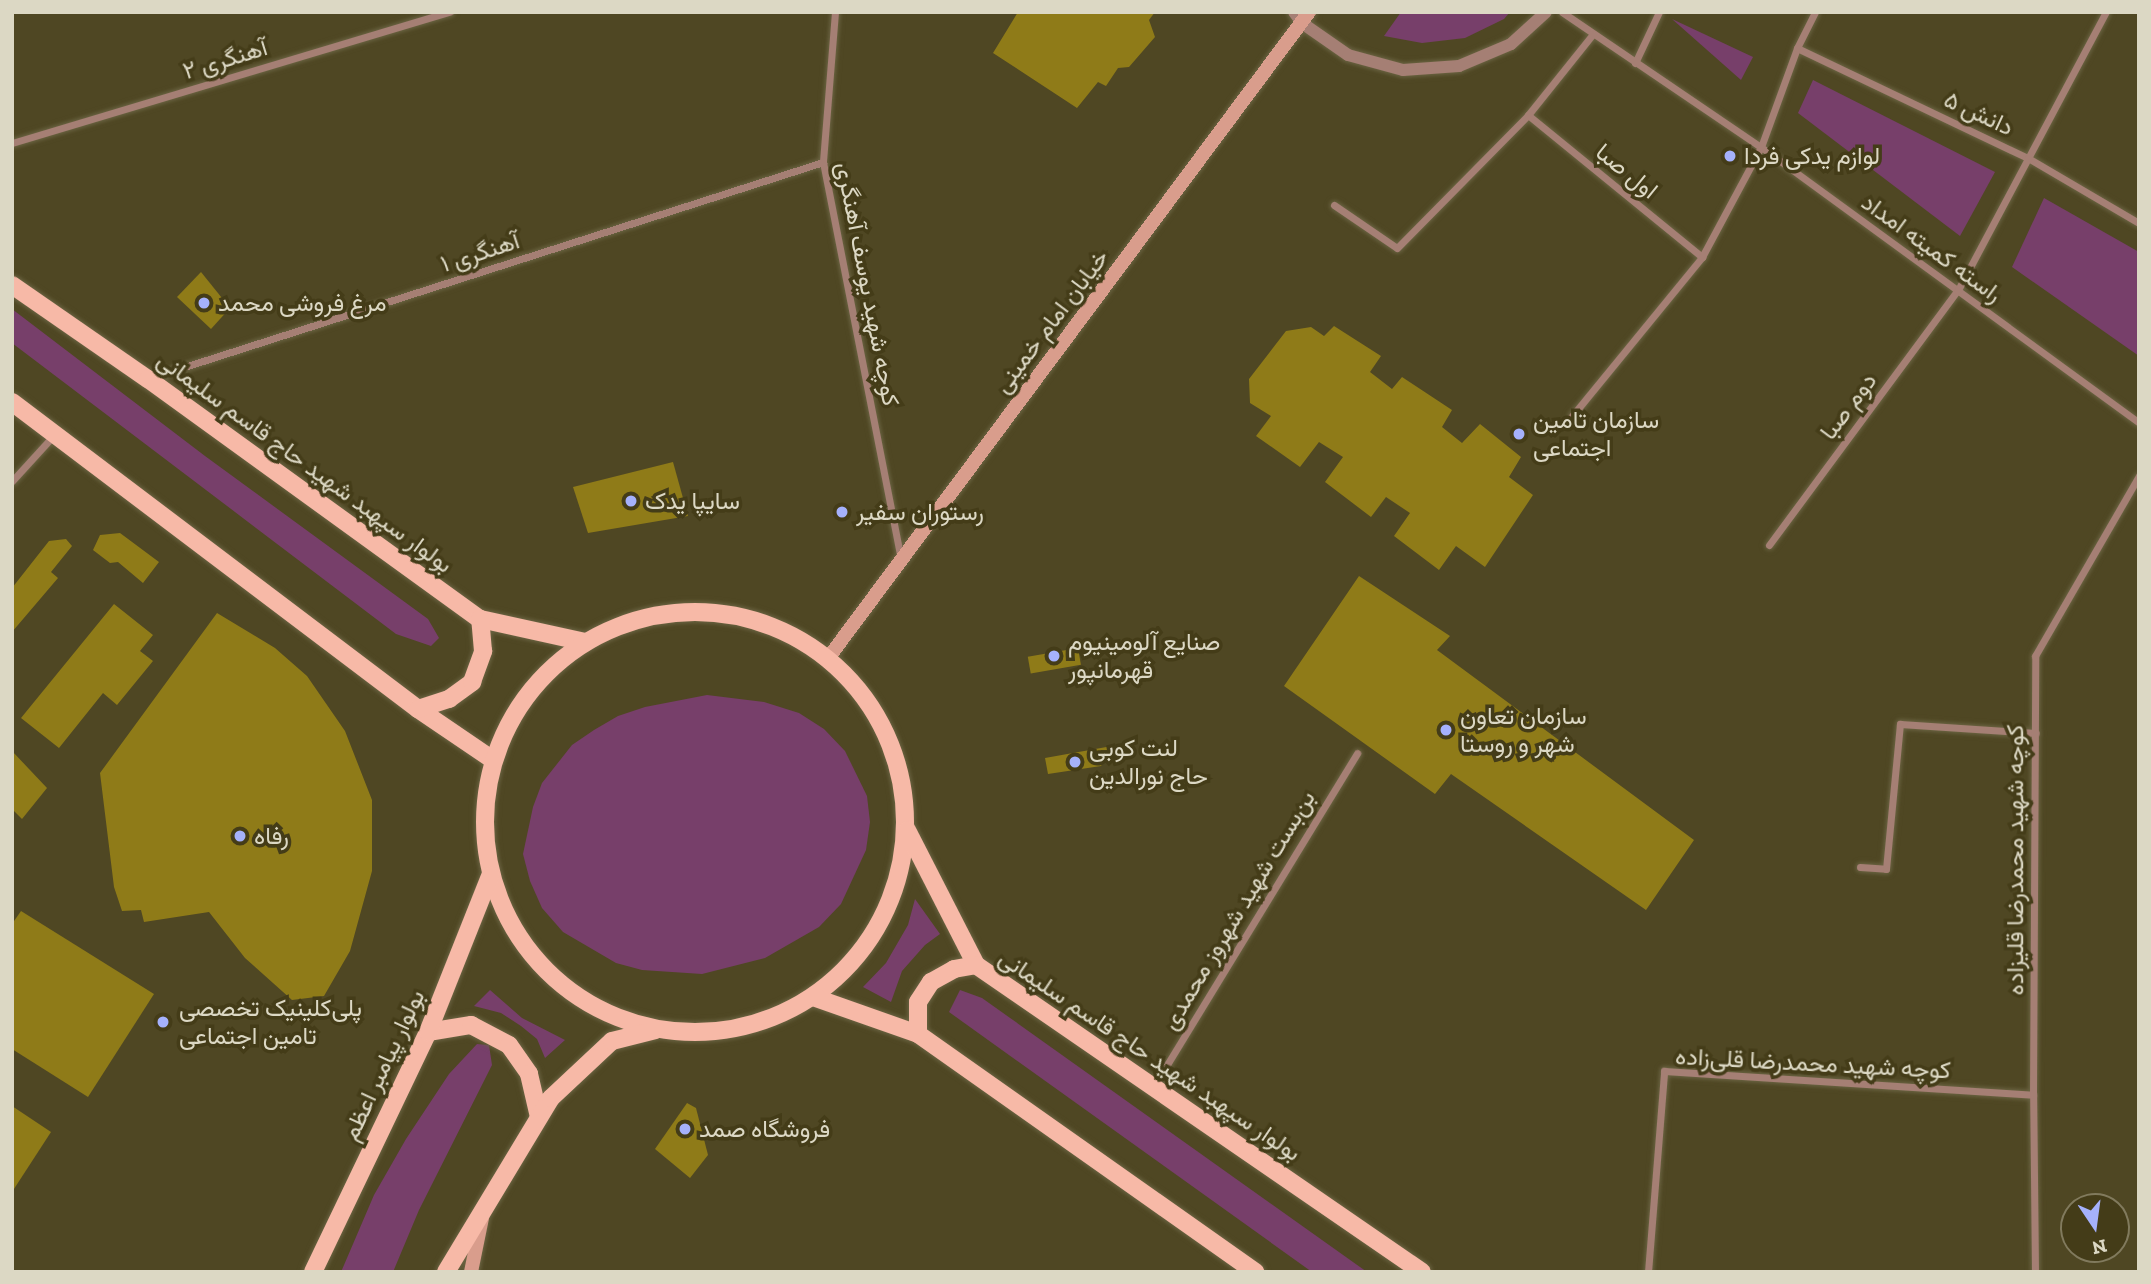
<!DOCTYPE html>
<html>
<head>
<meta charset="utf-8">
<style>
	body { margin:0 }
	#map { position:relative; width:2151px; height:1284px; overflow:hidden; background:#4f4723; font-family:"Zilla Slab",Vazirmatn,serif }
	div>[style] { position:absolute }
	.green>* { inset:0; background:#773f6a }
	.building>* { inset:0; background:#8f7b18; transform-origin:0 0 }
	.roads { filter:drop-shadow(0 0 2px #6b6443) drop-shadow(0 0 2px #6b6443) }
	.minor>* { height:7px; margin:-3.5px; padding:0 3.5px; transform-origin:3.5px; border-radius:3.5px; background:#a57f74 }
	.tertiary>* { height:12px; margin:-6px; padding:0 6px; transform-origin:6px; border-radius:6px; background:#a57f74 }
	.secondary>* { height:14px; margin:-7px; padding:0 7px; transform-origin:7px; border-radius:7px; background:#d99d8c }
	.primary>* { height:18px; margin:-9px; padding:0 9px; transform-origin:9px; border-radius:9px; background:#f7b9a7 }
	.primary>.ring { margin:-9px; padding:0; box-sizing:content-box; background:none; border:18px solid #f7b9a7; border-radius:50% }
	.dots>* { width:19px; height:19px; translate:-50% -50%; box-sizing:border-box; border:4px solid #443c18; border-radius:50% }
	span { translate:-50% -50%; white-space:nowrap; text-align:center; line-height:1.15; -webkit-text-stroke:7px #443c18; paint-order:stroke }
	.street-label { font-size:24px; color:#dcd8c4 }
	.poi-label { font-size:24px; color:#dcd8c4 }
	.left { translate:0 -50%; text-align:left }
	.frame { position:absolute; inset:0; border:14px solid #dcd8c4; pointer-events:none }
	.north { position:absolute; left:2060px; top:1193px; width:70px; height:70px; box-sizing:border-box; background:#443c18; border:2px solid #817a5d; border-radius:50%; rotate:167deg; font-size:19px; font-weight:700; line-height:28px; text-align:center; color:#dcd8c4 }
	.north::after { content:''; display:block; margin:auto; width:24px; height:32px; background:#a5b1fc; clip-path:polygon(50% 0,100% 100%,50% 72%,0 100%) }
</style>
</head>
<body>
<div id="map">
	<div class="green">
		<i style="clip-path:polygon(1401px 12px,1510px 12px,1504px 19px,1465px 38px,1422px 43px,1384px 36px)"></i>
		<i style="clip-path:polygon(1672px 19px,1753px 57px,1741px 80px)"></i>
		<i style="clip-path:polygon(1813px 80px,1995px 172px,1960px 236px,1798px 113px)"></i>
		<i style="clip-path:polygon(2044px 198px,2139px 252px,2139px 356px,2012px 267px)"></i>
		<i style="clip-path:polygon(12px 309px,205px 456px,428px 619px,439px 638px,431px 646px,396px 634px,12px 343px)"></i>
		<i style="clip-path:polygon(707px 695px,764px 702px,799px 713px,824px 729px,845px 751px,867px 796px,870px 822px,866px 850px,841px 904px,819px 927px,765px 958px,702px 974px,642px 970px,616px 963px,563px 932px,542px 908px,530px 881px,523px 854px,533px 807px,542px 783px,572px 745px,594px 730px,618px 716px,645px 707px)"></i>
		<i style="clip-path:polygon(915px 899px,940px 934px,925px 945px,902px 971px,891px 1002px,863px 987px,886px 963px,908px 925px)"></i>
		<i style="clip-path:polygon(490px 990px,522px 1018px,565px 1040px,545px 1058px,537px 1039px,521px 1026px,501px 1013px,474px 1006px)"></i>
		<i style="clip-path:polygon(960px 990px,982px 998px,1367px 1272px,1312px 1272px,949px 1012px)"></i>
		<i style="clip-path:polygon(477px 1044px,489px 1045px,492px 1065px,419px 1210px,393px 1272px,341px 1272px,374px 1195px,406px 1139px,449px 1074px)"></i>
	</div>
	<div class="building">
		<i style="clip-path:polygon(1018px 12px,1155px 12px,1149px 20px,1155px 37px,1129px 67px,1118px 68px,1106px 86px,1098px 82px,1077px 108px,993px 53px)"></i>
		<i style="clip-path:polygon(201px 272px,230px 308px,211px 329px,177px 297px)"></i>
		<i style="clip-path:polygon(1334px 326px,1381px 356px,1370px 372px,1392px 389px,1402px 377px,1452px 410px,1442px 427px,1462px 443px,1480px 424px,1521px 457px,1509px 477px,1533px 495px,1485px 567px,1456px 546px,1439px 570px,1394px 536px,1410px 513px,1386px 497px,1371px 517px,1325px 482px,1343px 457px,1319px 442px,1300px 467px,1256px 436px,1271px 416px,1250px 403px,1249px 379px,1286px 331px,1311px 327px,1324px 336px)"></i>
		<i style="clip-path:polygon(673px 462px,688px 516px,588px 533px,573px 487px)"></i>
		<i style="clip-path:polygon(120px 533px,159px 562px,143px 583px,118px 562px,110px 563px,93px 550px,100px 535px)"></i>
		<i style="clip-path:polygon(66px 539px,72px 546px,51px 572px,58px 578px,12px 632px,12px 588px,49px 541px)"></i>
		<i style="clip-path:polygon(1359px 576px,1450px 636px,1437px 650px,1694px 840px,1646px 910px,1451px 774px,1435px 794px,1284px 686px)"></i>
		<i style="clip-path:polygon(114px 604px,153px 635px,140px 651px,153px 661px,117px 705px,103px 693px,59px 748px,21px 718px)"></i>
		<i style="clip-path:polygon(217px 613px,275px 648px,307px 676px,345px 731px,372px 800px,372px 871px,350px 951px,324px 996px,292px 1000px,245px 958px,209px 912px,144px 922px,141px 910px,122px 911px,114px 887px,100px 773px)"></i>
		<i style="left:1078px;top:648px;width:17px;height:51px;rotate:80deg"></i>
		<i style="clip-path:polygon(1112px 746px,1101px 766px,1048px 774px,1045px 758px)"></i>
		<i style="clip-path:polygon(12px 751px,47px 788px,22px 819px,12px 809px)"></i>
		<i style="clip-path:polygon(21px 911px,154px 994px,88px 1097px,12px 1049px,12px 924px)"></i>
		<i style="clip-path:polygon(687px 1103px,696px 1108px,708px 1155px,690px 1178px,655px 1149px)"></i>
		<i style="clip-path:polygon(12px 1106px,51px 1132px,12px 1192px)"></i>
	</div>
	<div class="roads">
		<div class="minor">
			<i style="left:835px;top:12px;width:150px;rotate:94.6deg"></i>
			<i style="left:823px;top:162px;width:406px;rotate:78.9deg"></i>
			<i style="left:1562px;top:12px;width:240px;rotate:34.2deg"></i>
			<i style="left:1761px;top:147px;width:468px;rotate:36.1deg"></i>
			<i style="left:1797px;top:48px;width:256px;rotate:25.5deg"></i>
			<i style="left:2028px;top:158px;width:129px;rotate:30.4deg"></i>
			<i style="left:1635px;top:63px;width:56px;rotate:-64.8deg"></i>
			<i style="left:1528px;top:115px;width:225px;rotate:39.2deg"></i>
			<i style="left:12px;top:143px;width:457px;rotate:-16.7deg"></i>
			<i style="left:1334px;top:205px;width:76px;rotate:34.3deg"></i>
			<i style="left:1397px;top:248px;width:187px;rotate:-45.4deg"></i>
			<i style="left:1528px;top:115px;width:104px;rotate:-51.3deg"></i>
			<i style="left:150px;top:378px;width:707px;rotate:-17.79deg"></i>
			<i style="left:1572px;top:416px;width:205px;rotate:-50.7deg"></i>
			<i style="left:1702px;top:257px;width:125px;rotate:-61.8deg"></i>
			<i style="left:1761px;top:147px;width:105px;rotate:-70deg"></i>
			<i style="left:1797px;top:48px;width:40px;rotate:-63.4deg"></i>
			<i style="left:12px;top:481px;width:62px;rotate:-47.6deg"></i>
			<i style="left:1769px;top:545px;width:317px;rotate:-53.5deg"></i>
			<i style="left:1958px;top:290px;width:315px;rotate:-62deg"></i>
			<i style="left:1860px;top:867px;width:26px;rotate:4deg"></i>
			<i style="left:1886px;top:869px;width:146px;rotate:-84.5deg"></i>
			<i style="left:1900px;top:724px;width:136px;rotate:3.8deg"></i>
			<i style="left:1154px;top:1086px;width:390px;rotate:-58.6deg"></i>
			<i style="left:1648px;top:1272px;width:202px;rotate:-85.4deg"></i>
			<i style="left:1664px;top:1071px;width:370px;rotate:3.7deg"></i>
			<i style="left:2035px;top:1272px;width:177px;rotate:-90.6deg"></i>
			<i style="left:2033px;top:1095px;width:439px;rotate:-89.7deg"></i>
			<i style="left:2035px;top:656px;width:208px;rotate:-60deg"></i>
		</div>
		<div class="tertiary">
			<i style="left:1294px;top:12px;width:14px;rotate:54deg"></i>
			<i style="left:1302px;top:23px;width:56px;rotate:34.8deg"></i>
			<i style="left:1348px;top:55px;width:57px;rotate:15.3deg"></i>
			<i style="left:1403px;top:70px;width:56px;rotate:-4.1deg"></i>
			<i style="left:1459px;top:66px;width:56px;rotate:-22.9deg"></i>
			<i style="left:1511px;top:44px;width:47px;rotate:-42.4deg"></i>
		</div>
		<div class="secondary">
			<i style="left:829px;top:657px;width:804px;rotate:-53.34deg"></i>
			<i style="left:471px;top:1272px;width:55px;rotate:-78.5deg"></i>
		</div>
		<div class="primary">
			<i style="left:12px;top:285px;width:165px;rotate:34.7deg"></i>
			<i style="left:148px;top:379px;width:410px;rotate:35.9deg"></i>
			<i style="left:480px;top:619px;width:107px;rotate:12.4deg"></i>
			<i style="left:12px;top:402px;width:509px;rotate:37.1deg"></i>
			<i style="left:418px;top:709px;width:91px;rotate:34.2deg"></i>
			<i class="ring" style="left:485px;top:612px;width:402px;height:402px"></i>
			<i style="left:418px;top:709px;width:33px;rotate:-18deg"></i>
			<i style="left:449px;top:699px;width:29px;rotate:-36deg"></i>
			<i style="left:472px;top:682px;width:33px;rotate:-70deg"></i>
			<i style="left:483px;top:651px;width:32px;rotate:-95deg"></i>
			<i style="left:907px;top:830px;width:152px;rotate:62.9deg"></i>
			<i style="left:976px;top:965px;width:541px;rotate:34.54deg"></i>
			<i style="left:813px;top:997px;width:111px;rotate:19.4deg"></i>
			<i style="left:918px;top:1034px;width:413px;rotate:35.2deg"></i>
			<i style="left:428px;top:1032px;width:44px;rotate:-9.2deg"></i>
			<i style="left:471px;top:1025px;width:43px;rotate:27.8deg"></i>
			<i style="left:509px;top:1045px;width:35px;rotate:55deg"></i>
			<i style="left:529px;top:1074px;width:44px;rotate:76.9deg"></i>
			<i style="left:918px;top:1034px;width:32px;rotate:-90deg"></i>
			<i style="left:918px;top:1002px;width:24px;rotate:-57deg"></i>
			<i style="left:931px;top:982px;width:26px;rotate:-29deg"></i>
			<i style="left:954px;top:969px;width:22px;rotate:-10deg"></i>
			<i style="left:313px;top:1272px;width:266px;rotate:-64.4deg"></i>
			<i style="left:428px;top:1032px;width:168px;rotate:-68.3deg"></i>
			<i style="left:446px;top:1272px;width:203px;rotate:-58.9deg"></i>
			<i style="left:551px;top:1098px;width:83px;rotate:-43.1deg"></i>
			<i style="left:612px;top:1041px;width:45px;rotate:-14deg"></i>
		</div>
	</div>
	<div class="dots">
		<i style="left:1730px;top:156px;background:#a5b1fc"></i>
		<i style="left:204px;top:303px;background:#a5b1fc"></i>
		<i style="left:1519px;top:434px;background:#a5b1fc"></i>
		<i style="left:631px;top:501px;background:#a5b1fc"></i>
		<i style="left:842px;top:512px;background:#a5b1fc"></i>
		<i style="left:1054px;top:656px;background:#a5b1fc"></i>
		<i style="left:1446px;top:730px;background:#a5b1fc"></i>
		<i style="left:1075px;top:762px;background:#a5b1fc"></i>
		<i style="left:240px;top:836px;background:#a5b1fc"></i>
		<i style="left:163px;top:1022px;background:#a5b1fc"></i>
		<i style="left:685px;top:1129px;background:#a5b1fc"></i>
	</div>
	<div class="street-label">
		<span style="left:225px;top:59px;rotate:-17deg">آهنگری ۲</span>
		<span style="left:1979px;top:113px;rotate:25deg">دانش ۵</span>
		<span style="left:1627px;top:171px;rotate:39deg">اول صبا</span>
		<span style="left:1932px;top:248px;rotate:36deg">راسته کمیته امداد</span>
		<span style="left:480px;top:252px;rotate:-18deg">آهنگری ۱</span>
		<span style="left:868px;top:284px;rotate:79deg">کوچه شهید یوسف آهنگری</span>
		<span style="left:1051px;top:321px;rotate:-53deg">خیابان امام خمینی</span>
		<span style="left:1848px;top:406px;rotate:-53deg">دوم صبا</span>
		<span style="left:305px;top:462px;rotate:36deg">بولوار سپهبد شهید حاج قاسم سلیمانی</span>
		<span style="left:2015px;top:860px;rotate:-90deg">کوچه شهید محمدرضا قلیزاده</span>
		<span style="left:1238px;top:910px;rotate:-59deg">بن‌بست شهید شهروز محمدی</span>
		<span style="left:1150px;top:1055px;rotate:34deg">بولوار سپهبد شهید حاج قاسم سلیمانی</span>
		<span style="left:1813px;top:1063px;rotate:3deg">کوچه شهید محمدرضا قلی‌زاده</span>
		<span style="left:383px;top:1065px;rotate:-65deg">بولوار پیامبر اعظم</span>
	</div>
	<div class="poi-label">
		<span class="left" style="left:1744px;top:156px">لوازم یدکی فردا</span>
		<span class="left" style="left:218px;top:303px">مرغ فروشی محمد</span>
		<span class="left" style="left:1533px;top:434px">سازمان تامین<br>اجتماعی</span>
		<span class="left" style="left:645px;top:501px">سایپا یدک</span>
		<span class="left" style="left:856px;top:512px">رستوران سفیر</span>
		<span class="left" style="left:1068px;top:656px">صنایع آلومینیوم<br>قهرمانپور</span>
		<span class="left" style="left:1460px;top:730px">سازمان تعاون<br>شهر و روستا</span>
		<span class="left" style="left:1089px;top:762px">لنت کوبی<br>حاج نورالدین</span>
		<span class="left" style="left:254px;top:836px">رفاه</span>
		<span class="left" style="left:179px;top:1022px">پلی‌کلینیک تخصصی<br>تامین اجتماعی</span>
		<span class="left" style="left:699px;top:1129px">فروشگاه صمد</span>
	</div>
	<div class="frame"></div>
	<div class="north">N</div>
</div>
</body>
</html>
